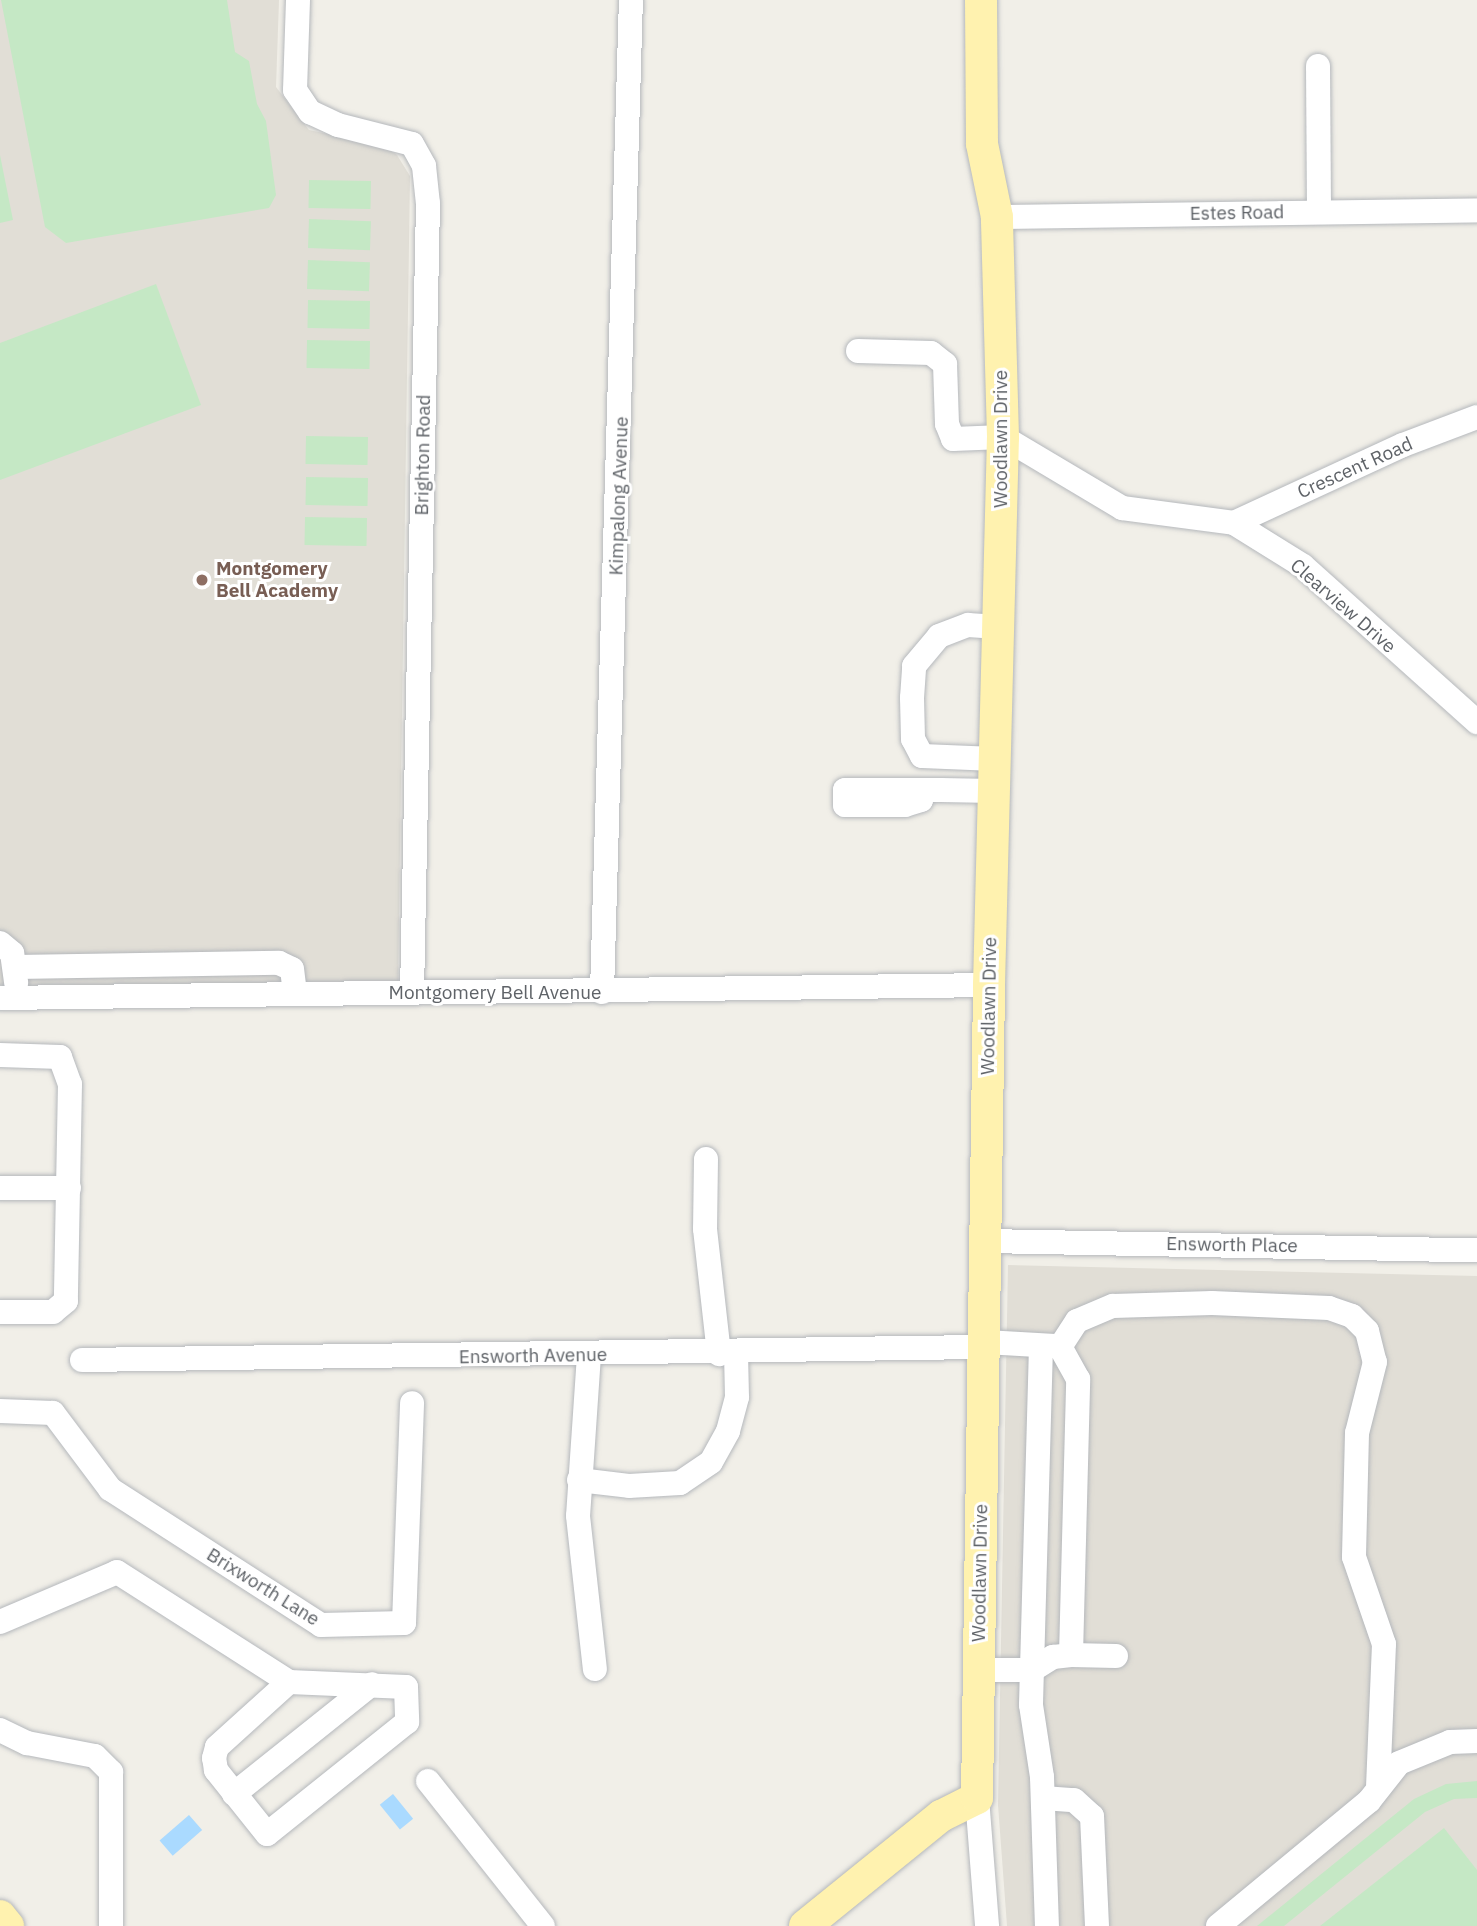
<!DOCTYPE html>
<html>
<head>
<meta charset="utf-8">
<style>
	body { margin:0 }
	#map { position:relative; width:1477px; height:1926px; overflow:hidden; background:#f1efe8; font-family:"IBM Plex Sans",sans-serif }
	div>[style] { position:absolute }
	.education>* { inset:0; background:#e1ded6 }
	.green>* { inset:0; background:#c5e8c5; transform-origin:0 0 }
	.water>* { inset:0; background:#aadaff; transform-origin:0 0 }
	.roads { filter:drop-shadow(0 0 2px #b5b8bc) drop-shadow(0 0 2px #b5b8bc) }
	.minor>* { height:24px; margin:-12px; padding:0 12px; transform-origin:12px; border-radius:12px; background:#fff }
	.major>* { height:32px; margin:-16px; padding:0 16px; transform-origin:16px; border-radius:16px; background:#fff2af }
	.dots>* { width:19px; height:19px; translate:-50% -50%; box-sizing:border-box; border:4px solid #fff; border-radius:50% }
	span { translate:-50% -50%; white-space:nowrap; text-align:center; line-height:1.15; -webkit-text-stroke:6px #fff; paint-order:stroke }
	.street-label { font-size:19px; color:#5f6368 }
	.education-label { font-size:19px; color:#785e54; font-weight:700 }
	.left { translate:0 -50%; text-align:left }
</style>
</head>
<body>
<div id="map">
	<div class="education">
		<i style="clip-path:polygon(0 0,279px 0,276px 87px,309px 130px,384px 146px,397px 155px,410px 176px,398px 984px,50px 990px,0 985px)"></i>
		<i style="clip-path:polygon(1008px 1265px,1477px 1276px,1477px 1926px,1007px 1926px,998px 1805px)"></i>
	</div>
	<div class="green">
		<i style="clip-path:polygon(1px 0,227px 0,235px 52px,249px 61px,257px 104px,266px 121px,276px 195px,269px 208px,66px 243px,45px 227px)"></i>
		<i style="clip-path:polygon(0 155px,13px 220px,0 223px)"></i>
		<i style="left:309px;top:180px;width:62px;height:28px;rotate:1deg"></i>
		<i style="left:309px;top:219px;width:62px;height:29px;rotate:2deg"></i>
		<i style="left:308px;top:260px;width:62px;height:29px;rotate:2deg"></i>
		<i style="clip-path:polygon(156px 284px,201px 405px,0 480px,0 343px)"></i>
		<i style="left:308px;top:300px;width:62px;height:28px;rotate:1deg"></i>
		<i style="left:307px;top:340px;width:63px;height:28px;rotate:1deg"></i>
		<i style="left:306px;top:436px;width:62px;height:28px;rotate:1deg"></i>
		<i style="left:306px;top:477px;width:62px;height:28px;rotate:1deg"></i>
		<i style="left:305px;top:517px;width:62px;height:28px;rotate:1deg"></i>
		<i style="clip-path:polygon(1477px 1781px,1477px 1798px,1454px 1799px,1425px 1812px,1284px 1926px,1257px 1926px,1414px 1799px,1446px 1784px)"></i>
		<i style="clip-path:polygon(1444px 1828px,1477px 1870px,1477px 1926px,1320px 1926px)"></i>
	</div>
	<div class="water">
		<i style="left:393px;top:1794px;width:32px;height:17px;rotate:51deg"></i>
		<i style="left:189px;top:1815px;width:20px;height:39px;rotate:49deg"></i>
	</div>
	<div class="roads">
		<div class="minor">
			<i style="left:298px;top:0;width:90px;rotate:91.9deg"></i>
			<i style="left:295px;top:90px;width:27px;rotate:56deg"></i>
			<i style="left:310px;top:112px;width:31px;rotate:25deg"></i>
			<i style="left:338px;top:125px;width:76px;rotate:14.4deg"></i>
			<i style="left:412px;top:144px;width:25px;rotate:61deg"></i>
			<i style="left:424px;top:166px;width:37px;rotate:84deg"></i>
			<i style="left:428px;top:203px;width:790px;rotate:91.16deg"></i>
			<i style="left:1318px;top:66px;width:145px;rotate:89.6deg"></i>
			<i style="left:997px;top:217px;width:480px;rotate:-0.8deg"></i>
			<i style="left:858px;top:351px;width:73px;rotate:1.6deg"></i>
			<i style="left:931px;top:353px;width:18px;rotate:38deg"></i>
			<i style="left:945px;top:364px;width:60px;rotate:88.1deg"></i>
			<i style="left:947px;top:424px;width:16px;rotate:68deg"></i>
			<i style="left:953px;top:439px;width:50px;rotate:-2.3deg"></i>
			<i style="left:1003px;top:437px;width:139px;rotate:30.8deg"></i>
			<i style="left:1122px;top:508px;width:113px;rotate:7.6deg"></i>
			<i style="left:1234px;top:523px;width:81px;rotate:31.9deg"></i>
			<i style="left:1303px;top:566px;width:234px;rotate:41.9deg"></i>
			<i style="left:1234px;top:523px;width:186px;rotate:-24.8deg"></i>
			<i style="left:1403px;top:445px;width:79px;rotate:-20.7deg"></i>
			<i style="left:995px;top:759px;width:73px;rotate:-177.6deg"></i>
			<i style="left:922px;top:756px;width:19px;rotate:-118deg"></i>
			<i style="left:913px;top:739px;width:41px;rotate:-91.4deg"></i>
			<i style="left:912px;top:698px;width:32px;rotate:-86deg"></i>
			<i style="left:914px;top:666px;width:39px;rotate:-50deg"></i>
			<i style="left:939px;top:636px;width:31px;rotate:-21deg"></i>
			<i style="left:968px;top:625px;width:30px;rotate:4deg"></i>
			<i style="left:922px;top:790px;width:10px;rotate:96deg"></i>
			<i style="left:921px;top:800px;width:17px;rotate:163deg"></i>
			<i style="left:905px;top:805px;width:60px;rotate:180deg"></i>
			<i style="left:845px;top:805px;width:15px;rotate:-90deg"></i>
			<i style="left:845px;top:790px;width:96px"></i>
			<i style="left:941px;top:790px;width:53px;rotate:1.1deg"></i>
			<i style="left:0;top:943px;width:16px;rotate:40deg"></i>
			<i style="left:12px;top:953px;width:30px;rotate:82deg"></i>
			<i style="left:16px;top:967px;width:263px;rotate:-0.9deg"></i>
			<i style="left:279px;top:963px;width:14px;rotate:25deg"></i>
			<i style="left:292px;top:969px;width:25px;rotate:83deg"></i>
			<i style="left:602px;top:992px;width:992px;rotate:-88.33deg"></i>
			<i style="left:0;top:998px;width:989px;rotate:-0.75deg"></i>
			<i style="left:0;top:1055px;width:60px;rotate:1.9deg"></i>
			<i style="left:60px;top:1057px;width:29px;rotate:70deg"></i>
			<i style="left:70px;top:1084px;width:217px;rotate:91.1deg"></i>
			<i style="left:66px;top:1301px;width:17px;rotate:140deg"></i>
			<i style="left:53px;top:1312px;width:53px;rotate:180deg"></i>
			<i style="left:706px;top:1159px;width:70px;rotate:90.8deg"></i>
			<i style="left:705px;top:1229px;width:126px;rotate:83.6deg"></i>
			<i style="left:0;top:1188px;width:69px"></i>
			<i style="left:986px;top:1241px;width:491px;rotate:1.1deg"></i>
			<i style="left:984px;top:1342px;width:72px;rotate:3.2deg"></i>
			<i style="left:1041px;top:1346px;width:359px;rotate:91.6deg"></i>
			<i style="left:1031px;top:1705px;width:73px;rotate:81.3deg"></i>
			<i style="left:1042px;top:1777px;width:149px;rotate:88.1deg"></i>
			<i style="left:1060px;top:1347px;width:31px;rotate:-57deg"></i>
			<i style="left:1077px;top:1321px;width:39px;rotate:-23deg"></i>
			<i style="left:1113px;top:1306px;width:99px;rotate:-1.7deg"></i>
			<i style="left:1212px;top:1303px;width:117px;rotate:2.4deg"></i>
			<i style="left:1329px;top:1308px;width:24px;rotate:19deg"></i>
			<i style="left:1352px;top:1316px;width:21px;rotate:45deg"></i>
			<i style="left:1367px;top:1331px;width:32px;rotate:76deg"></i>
			<i style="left:1375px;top:1362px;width:73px;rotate:104.2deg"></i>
			<i style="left:1357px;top:1433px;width:124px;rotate:91.4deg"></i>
			<i style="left:1354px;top:1557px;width:92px;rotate:71deg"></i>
			<i style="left:1384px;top:1644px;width:141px;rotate:92.4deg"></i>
			<i style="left:589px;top:1355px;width:161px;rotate:93.9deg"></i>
			<i style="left:578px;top:1516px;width:154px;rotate:83.7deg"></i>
			<i style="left:82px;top:1360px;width:902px;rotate:-0.83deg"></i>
			<i style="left:0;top:1411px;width:53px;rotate:2.2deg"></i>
			<i style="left:53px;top:1413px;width:95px;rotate:53.1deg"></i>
			<i style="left:110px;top:1489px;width:251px;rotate:32.8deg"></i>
			<i style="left:321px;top:1625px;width:83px;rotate:-1.4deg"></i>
			<i style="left:404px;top:1623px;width:220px;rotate:-87.9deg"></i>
			<i style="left:579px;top:1480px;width:50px;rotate:6.8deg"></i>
			<i style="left:629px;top:1486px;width:51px;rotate:-3.4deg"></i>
			<i style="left:680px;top:1483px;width:37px;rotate:-34deg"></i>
			<i style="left:711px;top:1462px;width:35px;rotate:-61deg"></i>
			<i style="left:728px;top:1431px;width:35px;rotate:-75deg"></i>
			<i style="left:737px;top:1397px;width:43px;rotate:-91.3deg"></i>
			<i style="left:0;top:1622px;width:127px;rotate:-23.1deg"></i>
			<i style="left:117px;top:1572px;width:204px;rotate:32.6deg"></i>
			<i style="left:289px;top:1682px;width:117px;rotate:2.4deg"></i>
			<i style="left:406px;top:1687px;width:35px;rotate:88deg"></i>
			<i style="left:407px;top:1722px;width:179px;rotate:141.3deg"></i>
			<i style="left:267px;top:1834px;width:82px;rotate:-128.6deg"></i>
			<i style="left:216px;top:1770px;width:12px;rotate:-99deg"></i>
			<i style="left:214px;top:1758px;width:11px;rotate:-75deg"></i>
			<i style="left:217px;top:1747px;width:97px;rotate:-42.1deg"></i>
			<i style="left:1071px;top:1655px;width:45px;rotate:1.3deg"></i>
			<i style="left:979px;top:1670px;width:53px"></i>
			<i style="left:1032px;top:1670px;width:25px;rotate:-32deg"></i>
			<i style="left:1053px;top:1657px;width:18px;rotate:-6deg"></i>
			<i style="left:1071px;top:1655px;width:276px;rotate:-88.5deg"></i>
			<i style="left:1078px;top:1379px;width:37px;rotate:-119deg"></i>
			<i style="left:0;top:1730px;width:30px;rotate:26deg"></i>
			<i style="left:27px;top:1743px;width:69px;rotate:10.8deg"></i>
			<i style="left:95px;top:1756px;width:23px;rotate:45deg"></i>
			<i style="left:111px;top:1772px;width:154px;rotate:90deg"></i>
			<i style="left:428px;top:1781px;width:185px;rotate:51.6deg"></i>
			<i style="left:234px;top:1794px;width:176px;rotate:-38.6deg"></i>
			<i style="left:977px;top:1798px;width:128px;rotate:85.5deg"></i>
			<i style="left:1043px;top:1798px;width:31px;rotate:4deg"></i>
			<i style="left:1074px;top:1800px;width:24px;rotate:42deg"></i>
			<i style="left:1092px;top:1816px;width:110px;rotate:87.4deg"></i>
			<i style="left:1218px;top:1926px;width:196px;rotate:-39.6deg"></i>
			<i style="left:1369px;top:1801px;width:48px;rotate:-51.7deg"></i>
			<i style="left:1399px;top:1763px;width:55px;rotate:-22.4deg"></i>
			<i style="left:1450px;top:1742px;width:27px;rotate:-2deg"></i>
		</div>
		<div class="major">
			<i style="left:0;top:1916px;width:13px;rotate:51deg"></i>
			<i style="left:805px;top:1926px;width:175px;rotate:-39deg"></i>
			<i style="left:941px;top:1816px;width:40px;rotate:-26.6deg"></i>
			<i style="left:977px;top:1798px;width:813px;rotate:-89.15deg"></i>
			<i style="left:989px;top:985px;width:548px;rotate:-88.54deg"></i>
			<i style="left:1003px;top:437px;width:220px;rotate:-91.6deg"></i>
			<i style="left:997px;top:217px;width:75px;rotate:-101.6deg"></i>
			<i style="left:982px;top:144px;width:144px;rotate:-90.4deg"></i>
		</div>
	</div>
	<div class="dots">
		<i style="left:202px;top:580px;background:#8d6e63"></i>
	</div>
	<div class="street-label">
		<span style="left:1237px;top:213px;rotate:-1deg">Estes Road</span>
		<span style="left:1001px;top:439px;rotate:-90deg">Woodlawn Drive</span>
		<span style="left:423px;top:455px;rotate:-89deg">Brighton Road</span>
		<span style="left:1355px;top:468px;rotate:-24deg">Crescent Road</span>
		<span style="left:619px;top:496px;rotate:-88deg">Kimpalong Avenue</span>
		<span style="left:1343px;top:606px;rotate:41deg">Clearview Drive</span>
		<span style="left:495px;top:993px">Montgomery Bell Avenue</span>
		<span style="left:989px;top:1006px;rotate:-89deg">Woodlawn Drive</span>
		<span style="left:1232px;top:1245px;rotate:1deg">Ensworth Place</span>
		<span style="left:533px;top:1356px;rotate:-1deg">Ensworth Avenue</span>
		<span style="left:980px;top:1573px;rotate:-89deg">Woodlawn Drive</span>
		<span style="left:263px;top:1587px;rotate:32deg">Brixworth Lane</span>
	</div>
	<div class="education-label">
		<span class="left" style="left:216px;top:580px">Montgomery<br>Bell Academy</span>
	</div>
</div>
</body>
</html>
